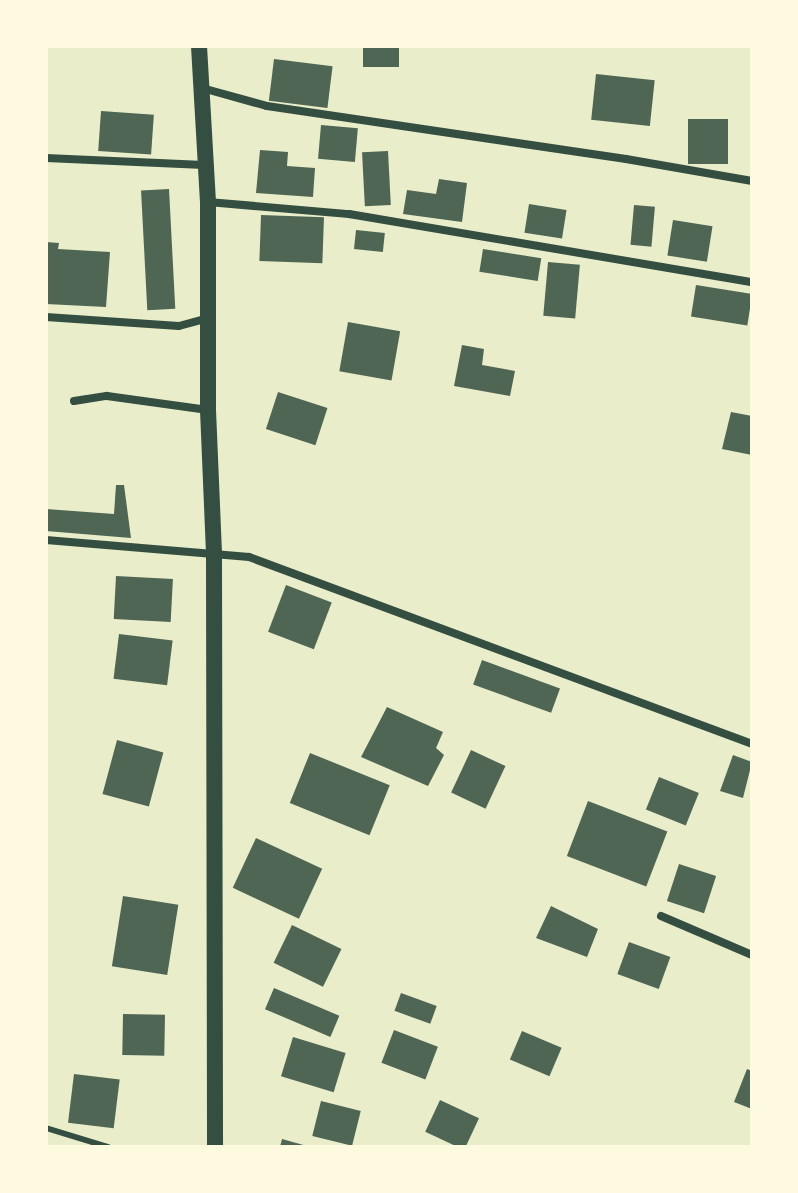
<!DOCTYPE html>
<html>
<head>
<meta charset="utf-8">
<style>
	body { margin:0 }
	#map { position:relative; width:798px; height:1193px; overflow:hidden; background:#e9edc9; font-family:"Noto Sans",sans-serif }
	div>[style] { position:absolute }
	.building>* { inset:0; background:#4f6655; transform-origin:0 0 }
	.service>* { height:6px; margin:-3px; padding:0 3px; transform-origin:3px; border-radius:3px; background:#344e41 }
	.minor>* { height:8px; margin:-4px; padding:0 4px; transform-origin:4px; border-radius:4px; background:#344e41 }
	.secondary>* { height:16px; margin:-8px; padding:0 8px; transform-origin:8px; border-radius:8px; background:#344e41 }
	span { translate:-50% -50%; white-space:nowrap; text-align:center; line-height:1.15; -webkit-text-stroke:6px #fefae0; paint-order:stroke }
	.frame { position:absolute; inset:0; border:48px solid #fefae0; pointer-events:none }
</style>
</head>
<body>
<div id="map">
	<div class="building">
		<i style="left:363px;top:46px;width:36px;height:21px"></i>
		<i style="left:274px;top:59px;width:59px;height:42px;rotate:7deg"></i>
		<i style="left:596px;top:74px;width:59px;height:46px;rotate:6deg"></i>
		<i style="left:101px;top:111px;width:53px;height:40px;rotate:4deg"></i>
		<i style="left:688px;top:119px;width:40px;height:45px"></i>
		<i style="left:321px;top:125px;width:37px;height:34px;rotate:5deg"></i>
		<i style="clip-path:polygon(260px 150px,288px 152px,287px 166px,315px 168px,313px 197px,256px 193px)"></i>
		<i style="left:388px;top:151px;width:54px;height:26px;rotate:87deg"></i>
		<i style="clip-path:polygon(439px 179px,467px 183px,462px 222px,403px 214px,407px 190px,436px 194px)"></i>
		<i style="left:169px;top:189px;width:120px;height:28px;rotate:87deg"></i>
		<i style="left:529px;top:204px;width:38px;height:29px;rotate:9deg"></i>
		<i style="left:634px;top:205px;width:21px;height:40px;rotate:5deg"></i>
		<i style="left:261px;top:215px;width:63px;height:46px;rotate:2deg"></i>
		<i style="left:673px;top:220px;width:40px;height:36px;rotate:9deg"></i>
		<i style="left:356px;top:230px;width:29px;height:19px;rotate:6deg"></i>
		<i style="clip-path:polygon(46px 242px,59px 243px,58px 249px,110px 252px,106px 307px,46px 304px)"></i>
		<i style="left:483px;top:249px;width:59px;height:23px;rotate:9deg"></i>
		<i style="left:548px;top:262px;width:32px;height:54px;rotate:5deg"></i>
		<i style="left:696px;top:285px;width:57px;height:32px;rotate:9deg"></i>
		<i style="left:348px;top:322px;width:53px;height:50px;rotate:10deg"></i>
		<i style="clip-path:polygon(462px 345px,484px 349px,482px 365px,515px 371px,510px 396px,454px 386px)"></i>
		<i style="left:278px;top:392px;width:52px;height:39px;rotate:18deg"></i>
		<i style="clip-path:polygon(731px 412px,752px 416px,752px 455px,722px 449px)"></i>
		<i style="clip-path:polygon(116px 485px,124px 485px,131px 538px,46px 531px,46px 509px,114px 514px)"></i>
		<i style="left:116px;top:576px;width:57px;height:43px;rotate:3deg"></i>
		<i style="left:286px;top:585px;width:49px;height:50px;rotate:21deg"></i>
		<i style="left:119px;top:634px;width:54px;height:45px;rotate:7deg"></i>
		<i style="left:482px;top:660px;width:83px;height:26px;rotate:20deg"></i>
		<i style="clip-path:polygon(387px 707px,443px 732px,436px 748px,444px 755px,428px 786px,361px 757px)"></i>
		<i style="left:117px;top:740px;width:48px;height:56px;rotate:15deg"></i>
		<i style="left:471px;top:750px;width:38px;height:47px;rotate:25deg"></i>
		<i style="left:310px;top:753px;width:86px;height:54px;rotate:22deg"></i>
		<i style="clip-path:polygon(733px 755px,752px 762px,743px 798px,720px 791px)"></i>
		<i style="left:659px;top:777px;width:43px;height:35px;rotate:22deg"></i>
		<i style="left:588px;top:801px;width:85px;height:59px;rotate:21deg"></i>
		<i style="left:256px;top:838px;width:73px;height:55px;rotate:25deg"></i>
		<i style="left:679px;top:864px;width:39px;height:39px;rotate:18deg"></i>
		<i style="left:123px;top:896px;width:56px;height:71px;rotate:9deg"></i>
		<i style="clip-path:polygon(551px 906px,598px 929px,587px 957px,536px 938px)"></i>
		<i style="left:292px;top:925px;width:55px;height:42px;rotate:26deg"></i>
		<i style="left:629px;top:942px;width:44px;height:34px;rotate:20deg"></i>
		<i style="left:274px;top:988px;width:71px;height:23px;rotate:23deg"></i>
		<i style="left:401px;top:993px;width:38px;height:19px;rotate:20deg"></i>
		<i style="left:123px;top:1014px;width:42px;height:41px;rotate:1deg"></i>
		<i style="left:394px;top:1030px;width:47px;height:35px;rotate:21deg"></i>
		<i style="left:522px;top:1031px;width:43px;height:31px;rotate:23deg"></i>
		<i style="left:293px;top:1037px;width:55px;height:41px;rotate:17deg"></i>
		<i style="clip-path:polygon(747px 1069px,752px 1071px,752px 1109px,734px 1102px)"></i>
		<i style="left:74px;top:1074px;width:46px;height:49px;rotate:7deg"></i>
		<i style="left:440px;top:1100px;width:43px;height:35px;rotate:25deg"></i>
		<i style="left:321px;top:1101px;width:41px;height:36px;rotate:14deg"></i>
		<i style="clip-path:polygon(282px 1139px,307px 1146px,307px 1147px,280px 1147px)"></i>
	</div>
	<div class="service">
		<i style="left:46px;top:1128px;width:65px;rotate:17deg"></i>
	</div>
	<div class="minor">
		<i style="left:202px;top:88px;width:67px;rotate:15.5deg"></i>
		<i style="left:267px;top:106px;width:363px;rotate:8.4deg"></i>
		<i style="left:626px;top:159px;width:128px;rotate:9.9deg"></i>
		<i style="left:46px;top:158px;width:158px;rotate:2.5deg"></i>
		<i style="left:208px;top:202px;width:142px;rotate:4.9deg"></i>
		<i style="left:349px;top:214px;width:409px;rotate:9.6deg"></i>
		<i style="left:46px;top:317px;width:133px;rotate:3.9deg"></i>
		<i style="left:179px;top:326px;width:31px;rotate:-15deg"></i>
		<i style="left:74px;top:401px;width:33px;rotate:-9deg"></i>
		<i style="left:107px;top:396px;width:102px;rotate:7.9deg"></i>
		<i style="left:46px;top:540px;width:204px;rotate:4.8deg"></i>
		<i style="left:249px;top:557px;width:537px;rotate:20.39deg"></i>
		<i style="left:661px;top:916px;width:99px;rotate:23.2deg"></i>
	</div>
	<div class="secondary">
		<i style="left:199px;top:46px;width:156px;rotate:86.7deg"></i>
		<i style="left:208px;top:202px;width:208px;rotate:90deg"></i>
		<i style="left:208px;top:410px;width:145px;rotate:87.6deg"></i>
		<i style="left:214px;top:555px;width:592px;rotate:89.9deg"></i>
	</div>
	<div class="frame"></div>
</div>
</body>
</html>
